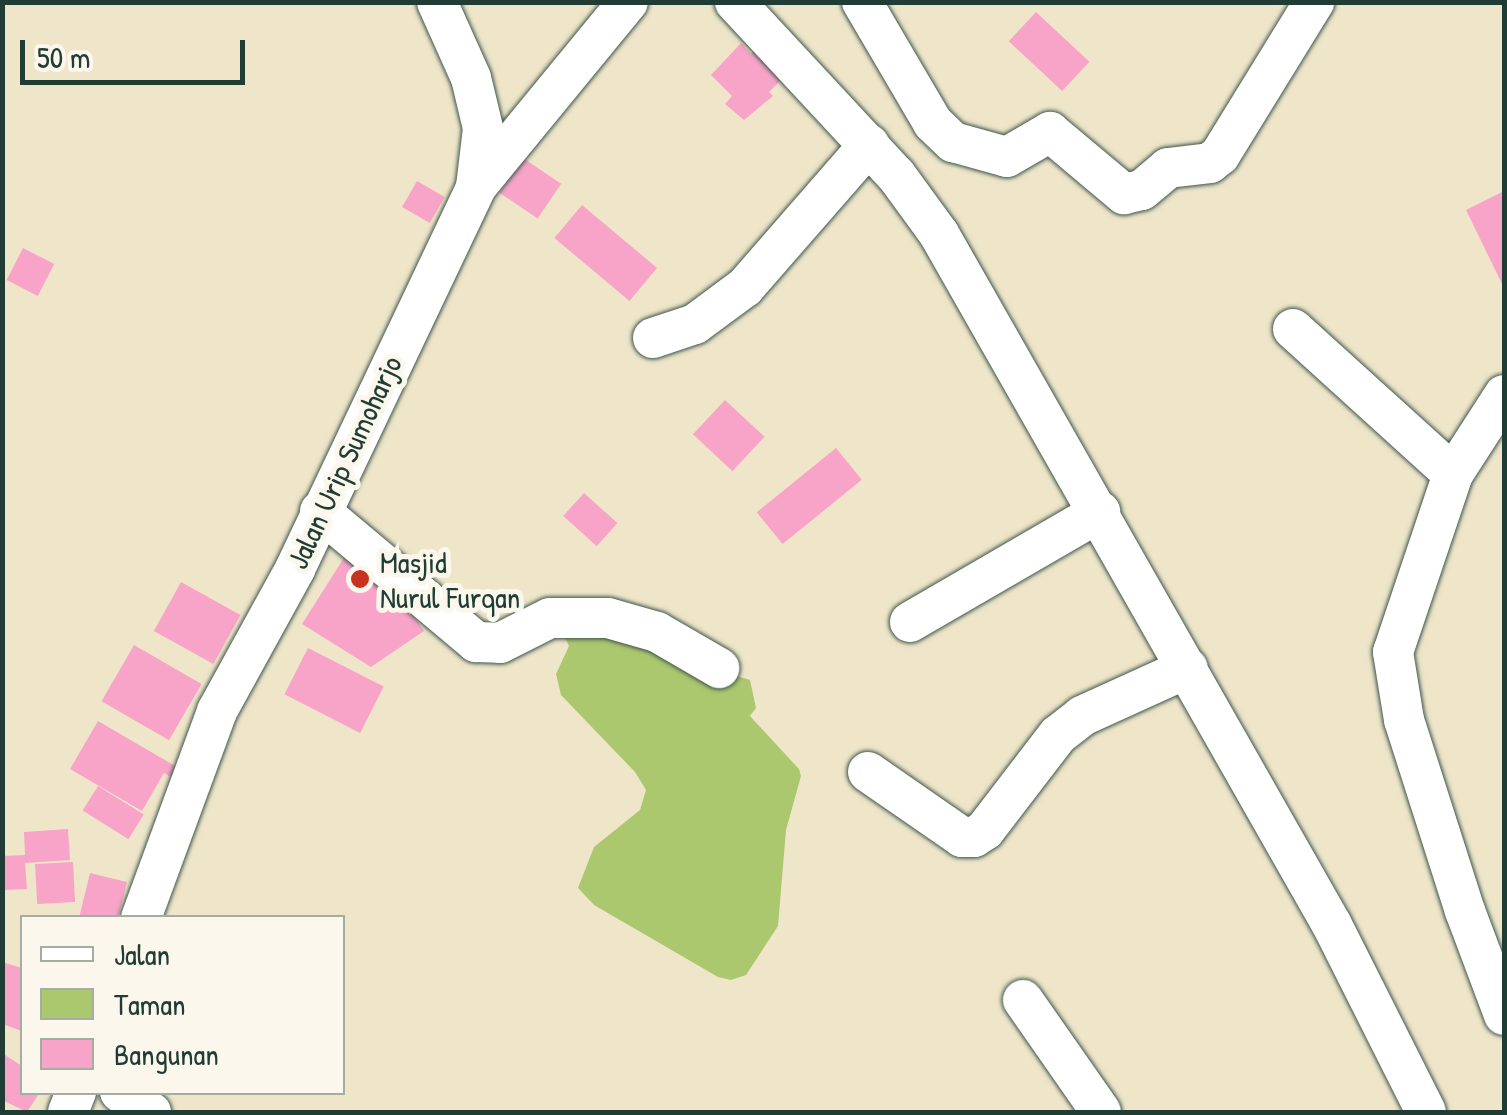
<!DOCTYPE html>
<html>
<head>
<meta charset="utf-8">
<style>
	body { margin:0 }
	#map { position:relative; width:1507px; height:1115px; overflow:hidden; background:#efe6ca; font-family:"Patrick Hand",sans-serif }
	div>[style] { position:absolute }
	.green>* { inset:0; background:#acc86f }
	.building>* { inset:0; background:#f8a4c9; transform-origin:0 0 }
	.roads { filter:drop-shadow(0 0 2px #3e564a) drop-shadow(0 0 2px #3e564a) }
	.minor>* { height:40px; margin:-20px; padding:0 20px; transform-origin:20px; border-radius:20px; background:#fff }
	.dots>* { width:28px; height:28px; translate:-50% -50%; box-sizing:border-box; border:5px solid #fbf7ec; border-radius:50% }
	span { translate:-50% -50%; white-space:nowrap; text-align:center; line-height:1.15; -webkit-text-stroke:10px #fbf7ec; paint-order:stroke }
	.street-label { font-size:30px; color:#1f3d34 }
	.poi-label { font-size:30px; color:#1f3d34 }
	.left { translate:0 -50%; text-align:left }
	.frame { position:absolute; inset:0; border:5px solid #1f3d34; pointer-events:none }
	.legend { position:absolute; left:20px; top:915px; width:325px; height:180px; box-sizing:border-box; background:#fbf7ec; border:2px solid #a3ada2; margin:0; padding:12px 18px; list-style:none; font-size:30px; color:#1f3d34 }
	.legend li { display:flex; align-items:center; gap:20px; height:50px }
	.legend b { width:50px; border:2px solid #a3ada2 }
	.scale { position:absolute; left:20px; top:40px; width:225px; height:45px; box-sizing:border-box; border:5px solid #1f3d34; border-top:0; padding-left:12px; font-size:30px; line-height:35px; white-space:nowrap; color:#1f3d34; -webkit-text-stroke:8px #fbf7ec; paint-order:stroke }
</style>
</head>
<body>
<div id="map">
	<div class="green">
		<i style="clip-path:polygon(556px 620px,750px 680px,756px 708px,750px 716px,799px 769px,801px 776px,786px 830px,778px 926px,746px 975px,731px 980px,718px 977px,594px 905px,578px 888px,594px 847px,640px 810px,646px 790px,635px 772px,561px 695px,556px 674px,569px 646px)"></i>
	</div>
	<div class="building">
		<i style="left:1036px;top:12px;width:73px;height:40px;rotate:43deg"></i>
		<i style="clip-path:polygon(741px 43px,751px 54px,757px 48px,782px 79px,769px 92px,773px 96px,744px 120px,725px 104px,732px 96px,711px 75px)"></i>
		<i style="left:523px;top:158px;width:46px;height:42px;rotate:34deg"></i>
		<i style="left:417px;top:181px;width:32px;height:30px;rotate:30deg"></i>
		<i style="clip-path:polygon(1504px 191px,1504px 288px,1466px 210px)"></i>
		<i style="left:582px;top:205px;width:98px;height:43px;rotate:40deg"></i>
		<i style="left:23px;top:248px;width:35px;height:36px;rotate:27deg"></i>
		<i style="left:725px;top:400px;width:54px;height:47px;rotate:43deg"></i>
		<i style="left:836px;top:448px;width:41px;height:102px;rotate:51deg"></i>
		<i style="left:584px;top:493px;width:45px;height:31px;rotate:42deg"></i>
		<i style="clip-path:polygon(359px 534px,424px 631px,371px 667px,302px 624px)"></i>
		<i style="left:181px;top:582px;width:68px;height:56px;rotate:29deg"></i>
		<i style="left:134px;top:645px;width:78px;height:65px;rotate:30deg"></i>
		<i style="left:308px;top:648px;width:85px;height:52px;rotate:27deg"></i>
		<i style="clip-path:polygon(98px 721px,182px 770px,176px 780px,164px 773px,142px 811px,70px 769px)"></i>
		<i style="left:98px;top:786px;width:54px;height:29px;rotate:32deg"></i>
		<i style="clip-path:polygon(68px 829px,70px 860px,25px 863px,27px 889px,2px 890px,2px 856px,25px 855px,24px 832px)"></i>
		<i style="left:73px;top:862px;width:40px;height:38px;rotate:87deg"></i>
		<i style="clip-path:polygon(90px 873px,127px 882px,118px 918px,79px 918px)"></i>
		<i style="clip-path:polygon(2px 962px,22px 968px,22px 1031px,2px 1024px)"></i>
		<i style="clip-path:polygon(2px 1053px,22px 1066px,22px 1092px,40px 1092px,27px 1112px,2px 1100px)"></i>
	</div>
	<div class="roads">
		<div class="minor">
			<i style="left:735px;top:2px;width:236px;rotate:47.1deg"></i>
			<i style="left:896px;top:175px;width:73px;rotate:53.9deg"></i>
			<i style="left:939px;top:234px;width:795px;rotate:60.37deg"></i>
			<i style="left:1332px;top:925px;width:209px;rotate:63.3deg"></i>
			<i style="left:862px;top:2px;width:140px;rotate:59.6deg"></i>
			<i style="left:933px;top:123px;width:28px;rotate:44deg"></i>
			<i style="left:953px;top:142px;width:56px;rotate:15.5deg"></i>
			<i style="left:1007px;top:157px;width:50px;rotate:-30.2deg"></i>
			<i style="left:1050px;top:132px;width:97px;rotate:40deg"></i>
			<i style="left:1124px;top:194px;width:18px;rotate:-13deg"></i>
			<i style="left:1142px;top:190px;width:34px;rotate:-40deg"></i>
			<i style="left:1168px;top:168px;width:42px;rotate:-6.8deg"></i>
			<i style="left:1210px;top:163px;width:13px;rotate:-39deg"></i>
			<i style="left:1220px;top:155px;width:180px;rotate:-58.4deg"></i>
			<i style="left:476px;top:187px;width:239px;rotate:-50.6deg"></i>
			<i style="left:1293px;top:329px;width:216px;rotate:42.2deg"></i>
			<i style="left:653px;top:338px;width:44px;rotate:-18.4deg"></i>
			<i style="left:695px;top:324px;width:62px;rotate:-36.5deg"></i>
			<i style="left:745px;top:287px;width:189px;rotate:-48.9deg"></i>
			<i style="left:1504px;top:395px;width:94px;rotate:122.8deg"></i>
			<i style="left:1453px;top:474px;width:188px;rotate:108.6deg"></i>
			<i style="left:1393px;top:652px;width:69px;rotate:80.8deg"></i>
			<i style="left:1404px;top:720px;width:201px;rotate:72.3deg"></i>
			<i style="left:1465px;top:911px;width:111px;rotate:69.4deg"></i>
			<i style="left:320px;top:511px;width:204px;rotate:40deg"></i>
			<i style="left:476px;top:642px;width:24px;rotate:2deg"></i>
			<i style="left:500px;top:643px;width:56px;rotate:-26.6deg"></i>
			<i style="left:550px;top:618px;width:58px"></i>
			<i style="left:608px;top:618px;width:51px;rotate:15.9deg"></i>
			<i style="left:657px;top:632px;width:72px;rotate:30.1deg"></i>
			<i style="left:910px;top:622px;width:220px;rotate:-30.1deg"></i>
			<i style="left:868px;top:772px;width:114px;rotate:34.7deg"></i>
			<i style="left:962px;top:837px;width:12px"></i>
			<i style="left:974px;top:837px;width:13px;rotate:-32deg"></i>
			<i style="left:985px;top:830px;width:120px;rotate:-52.5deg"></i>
			<i style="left:1058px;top:735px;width:31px;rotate:-38deg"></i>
			<i style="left:1082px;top:716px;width:116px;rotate:-24.4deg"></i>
			<i style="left:141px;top:918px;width:221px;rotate:-69.8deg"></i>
			<i style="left:217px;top:711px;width:162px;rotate:-61.2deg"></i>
			<i style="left:295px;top:569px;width:423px;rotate:-64.6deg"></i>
			<i style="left:476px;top:187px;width:59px;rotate:-83.2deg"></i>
			<i style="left:483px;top:128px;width:51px;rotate:-103.5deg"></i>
			<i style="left:471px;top:78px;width:83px;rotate:-114.1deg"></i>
			<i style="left:1023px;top:1000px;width:136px;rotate:55.1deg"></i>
			<i style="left:120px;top:1092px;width:37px;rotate:33deg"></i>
			<i style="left:68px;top:1112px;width:22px;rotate:-68deg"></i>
		</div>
	</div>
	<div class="dots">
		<i style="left:360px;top:579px;background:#c8321e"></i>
	</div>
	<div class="street-label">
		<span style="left:344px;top:462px;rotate:-65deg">Jalan Urip Sumoharjo</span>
	</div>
	<div class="poi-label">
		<span class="left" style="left:380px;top:579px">Masjid<br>Nurul Furqan</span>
	</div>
	<div class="frame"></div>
	<ul class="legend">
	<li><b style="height:12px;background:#fff"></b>Jalan</li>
	<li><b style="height:28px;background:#acc86f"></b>Taman</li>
	<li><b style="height:28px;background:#f8a4c9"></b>Bangunan</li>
	</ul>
	<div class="scale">50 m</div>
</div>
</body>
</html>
